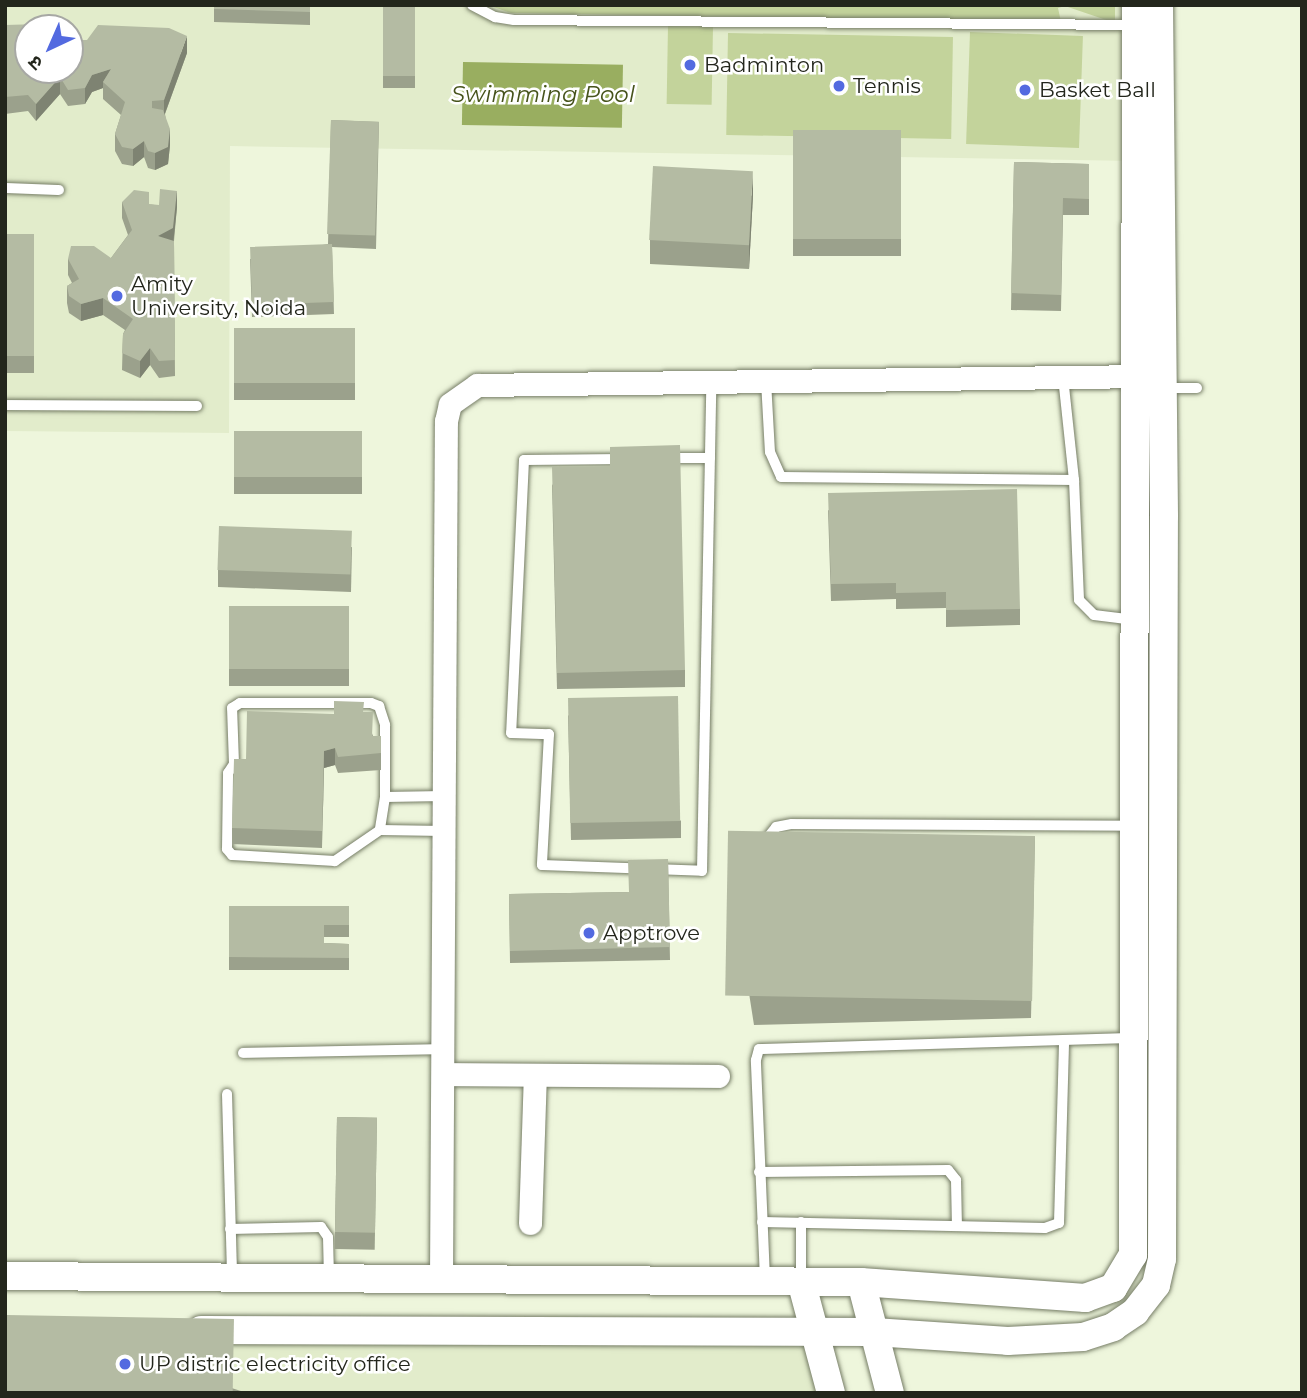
<!DOCTYPE html>
<html>
<head>
<meta charset="utf-8">
<style>
	body { margin:0 }
	#map { position:relative; width:1307px; height:1398px; overflow:hidden; background:#eef6dc; font-family:Montserrat,"Noto Sans Devanagari",sans-serif }
	div>[style] { position:absolute }
	.built>* { inset:0; background:#e2eccb; transform-origin:0 0 }
	.green>* { inset:0; background:#c3d39b; transform-origin:0 0 }
	.water>* { inset:0; background:#99ae60; transform-origin:0 0 }
	.roads { filter:drop-shadow(0 0 2px #767d66) drop-shadow(0 0 2px #767d66) }
	.service>* { height:10px; margin:-5px; padding:0 5px; transform-origin:5px; border-radius:5px; background:#fff }
	.minor>* { height:23px; margin:-11.5px; padding:0 11.5px; transform-origin:11.5px; border-radius:11.5px; background:#fff }
	.tertiary>* { height:28px; margin:-14px; padding:0 14px; transform-origin:14px; border-radius:14px; background:#fff }
	.wall>* { inset:0; background:#9ba18c; transform-origin:0 0 }
	.shaded-wall>* { inset:0; background:#7e8372 }
	.building>* { inset:0; background:#b4bba3; transform-origin:0 0 }
	.dots>* { width:19px; height:19px; translate:-50% -50%; box-sizing:border-box; border:4px solid #fff; border-radius:50% }
	span { translate:-50% -50%; white-space:nowrap; text-align:center; line-height:1.15; -webkit-text-stroke:5px #fff; paint-order:stroke }
	.poi-label { font-size:21px; color:#23261c }
	.left { translate:0 -50%; text-align:left }
	.water-label { font-size:23px; color:#46531b; font-style:italic }
	.frame { position:absolute; inset:0; border:7px solid #23261c; pointer-events:none }
	.north { position:absolute; left:14px; top:14px; width:70px; height:70px; box-sizing:border-box; background:#fff; border:2px solid #a7a8a4; border-radius:50%; rotate:224deg; font-size:19px; font-weight:700; line-height:28px; text-align:center; color:#23261c }
	.north::after { content:''; display:block; margin:auto; width:24px; height:32px; background:#536ae0; clip-path:polygon(50% 0,100% 100%,50% 72%,0 100%) }
</style>
</head>
<body>
<div id="map">
	<div class="built">
		<i style="clip-path:polygon(evenodd,5px 5px,1132px 5px,1135px 161px,230px 146px,229px 433px,5px 431px,5px 5px,28px 28px,70px 28px,70px 70px,28px 70px,28px 28px)"></i>
		<i style="left:5px;top:1320px;width:828px;height:73px"></i>
	</div>
	<div class="green">
		<i style="clip-path:polygon(488px 5px,1115px 5px,1115px 23px,1065px 6px,1058px 8px,1061px 22px,511px 13px)"></i>
		<i style="left:668px;top:26px;width:45px;height:78px;rotate:1deg"></i>
		<i style="left:970px;top:32px;width:113px;height:112px;rotate:2deg"></i>
		<i style="left:728px;top:33px;width:225px;height:102px;rotate:1deg"></i>
	</div>
	<div class="water">
		<i style="left:463px;top:62px;width:160px;height:63px;rotate:1deg"></i>
	</div>
	<div class="roads">
		<div class="service">
			<i style="left:472px;top:5px;width:26px;rotate:28deg"></i>
			<i style="left:495px;top:17px;width:19px;rotate:9deg"></i>
			<i style="left:514px;top:20px;width:621px;rotate:0.46deg"></i>
			<i style="left:5px;top:188px;width:54px;rotate:2.1deg"></i>
			<i style="left:1063px;top:377px;width:104px;rotate:83.9deg"></i>
			<i style="left:766px;top:381px;width:71px;rotate:86.8deg"></i>
			<i style="left:770px;top:452px;width:27px;rotate:66deg"></i>
			<i style="left:781px;top:477px;width:293px;rotate:0.6deg"></i>
			<i style="left:1074px;top:480px;width:120px;rotate:87.6deg"></i>
			<i style="left:1079px;top:600px;width:21px;rotate:45deg"></i>
			<i style="left:1094px;top:615px;width:39px;rotate:7deg"></i>
			<i style="left:1165px;top:388px;width:32px"></i>
			<i style="left:5px;top:405px;width:192px;rotate:0.3deg"></i>
			<i style="left:667px;top:458px;width:43px"></i>
			<i style="left:623px;top:459px;width:99px;rotate:179.4deg"></i>
			<i style="left:524px;top:460px;width:273px;rotate:92.7deg"></i>
			<i style="left:511px;top:733px;width:38px;rotate:2deg"></i>
			<i style="left:549px;top:734px;width:131px;rotate:93.1deg"></i>
			<i style="left:542px;top:865px;width:160px;rotate:2.1deg"></i>
			<i style="left:702px;top:871px;width:489px;rotate:-88.9deg"></i>
			<i style="left:240px;top:703px;width:131px"></i>
			<i style="left:371px;top:703px;width:9px;rotate:21deg"></i>
			<i style="left:379px;top:706px;width:20px;rotate:72deg"></i>
			<i style="left:385px;top:725px;width:72px;rotate:90deg"></i>
			<i style="left:385px;top:797px;width:33px;rotate:99deg"></i>
			<i style="left:380px;top:830px;width:55px;rotate:145.4deg"></i>
			<i style="left:335px;top:861px;width:103px;rotate:-176.7deg"></i>
			<i style="left:232px;top:855px;width:8px;rotate:-130deg"></i>
			<i style="left:227px;top:849px;width:76px;rotate:-89.2deg"></i>
			<i style="left:228px;top:773px;width:11px;rotate:-56deg"></i>
			<i style="left:234px;top:764px;width:56px;rotate:-92deg"></i>
			<i style="left:232px;top:708px;width:9px;rotate:-32deg"></i>
			<i style="left:385px;top:797px;width:59px;rotate:-1deg"></i>
			<i style="left:380px;top:830px;width:64px;rotate:0.9deg"></i>
			<i style="left:756px;top:852px;width:32px;rotate:-51deg"></i>
			<i style="left:776px;top:827px;width:16px;rotate:-11deg"></i>
			<i style="left:792px;top:824px;width:341px;rotate:0.3deg"></i>
			<i style="left:243px;top:1053px;width:200px;rotate:-1.1deg"></i>
			<i style="left:227px;top:1094px;width:183px;rotate:88.4deg"></i>
			<i style="left:759px;top:1172px;width:189px;rotate:-0.6deg"></i>
			<i style="left:948px;top:1170px;width:13px;rotate:51deg"></i>
			<i style="left:956px;top:1180px;width:46px;rotate:88.8deg"></i>
			<i style="left:762px;top:1222px;width:283px;rotate:1.2deg"></i>
			<i style="left:1045px;top:1228px;width:15px;rotate:-20deg"></i>
			<i style="left:1059px;top:1223px;width:183px;rotate:-88.4deg"></i>
			<i style="left:230px;top:1229px;width:91px;rotate:-1.3deg"></i>
			<i style="left:321px;top:1227px;width:12px;rotate:55deg"></i>
			<i style="left:328px;top:1237px;width:40px;rotate:88.6deg"></i>
			<i style="left:765px;top:1279px;width:219px;rotate:-92.4deg"></i>
			<i style="left:756px;top:1060px;width:11px;rotate:-75deg"></i>
			<i style="left:759px;top:1049px;width:374px;rotate:-1.7deg"></i>
			<i style="left:801px;top:1279px;width:57px;rotate:-90deg"></i>
		</div>
		<div class="minor">
			<i style="left:443px;top:1074px;width:275px;rotate:0.4deg"></i>
			<i style="left:530px;top:1223px;width:148px;rotate:-88.1deg"></i>
			<i style="left:441px;top:1278px;width:857px;rotate:-89.67deg"></i>
			<i style="left:446px;top:421px;width:17px;rotate:-77deg"></i>
			<i style="left:450px;top:404px;width:33px;rotate:-35deg"></i>
			<i style="left:477px;top:385px;width:674px;rotate:-0.77deg"></i>
		</div>
		<div class="tertiary">
			<i style="left:5px;top:1276px;width:856px;rotate:0.4deg"></i>
			<i style="left:861px;top:1282px;width:225px;rotate:4.1deg"></i>
			<i style="left:1085px;top:1298px;width:30px;rotate:-20deg"></i>
			<i style="left:1113px;top:1288px;width:39px;rotate:-59deg"></i>
			<i style="left:1133px;top:1255px;width:1250px;rotate:-89.86deg"></i>
			<i style="left:801px;top:1281px;width:116px;rotate:75deg"></i>
			<i style="left:861px;top:1282px;width:115px;rotate:75.4deg"></i>
			<i style="left:201px;top:1330px;width:673px;rotate:0.17deg"></i>
			<i style="left:874px;top:1332px;width:134px;rotate:3.8deg"></i>
			<i style="left:1008px;top:1341px;width:75px;rotate:-3.1deg"></i>
			<i style="left:1083px;top:1337px;width:32px;rotate:-18deg"></i>
			<i style="left:1113px;top:1327px;width:27px;rotate:-34deg"></i>
			<i style="left:1135px;top:1312px;width:34px;rotate:-52deg"></i>
			<i style="left:1156px;top:1285px;width:27px;rotate:-77deg"></i>
			<i style="left:1162px;top:1259px;width:743px;rotate:-89.85deg"></i>
			<i style="left:1164px;top:516px;width:511px;rotate:-90.56deg"></i>
		</div>
	</div>
	<div class="wall">
		<i style="clip-path:polygon(214px 5px,310px 5px,310px 25px,214px 22px)"></i>
		<i style="left:383px;top:5px;width:32px;height:83px"></i>
		<i style="clip-path:polygon(5px 25px,28px 70px,187px 53px,165px 114px,170px 145px,168px 164px,155px 170px,148px 168px,144px 157px,133px 166px,122px 164px,115px 151px,115px 134px,121px 115px,103px 99px,103px 88px,92px 92px,85px 104px,68px 106px,60px 94px,36px 121px,28px 111px,5px 114px)"></i>
		<i style="clip-path:polygon(331px 120px,379px 122px,376px 249px,332px 247px,334px 314px,252px 317px,250px 259px,328px 244px)"></i>
		<i style="left:793px;top:130px;width:108px;height:126px"></i>
		<i style="clip-path:polygon(1014px 162px,1089px 164px,1089px 215px,1063px 215px,1061px 311px,1011px 310px)"></i>
		<i style="clip-path:polygon(753px 195px,749px 269px,650px 264px,650px 240px)"></i>
		<i style="clip-path:polygon(122px 202px,177px 207px,174px 241px,175px 376px,159px 378px,150px 365px,140px 378px,122px 370px,123px 334px,125px 330px,103px 315px,81px 321px,69px 313px,67px 303px,67px 286px,72px 283px,68px 275px,68px 259px,111px 258px,128px 235px,122px 218px)"></i>
		<i style="left:5px;top:234px;width:29px;height:139px"></i>
		<i style="left:234px;top:328px;width:121px;height:72px"></i>
		<i style="left:234px;top:431px;width:128px;height:63px"></i>
		<i style="clip-path:polygon(552px 484px,685px 670px,685px 687px,557px 689px)"></i>
		<i style="clip-path:polygon(828px 510px,1020px 609px,1020px 625px,946px 627px,946px 608px,896px 609px,896px 599px,831px 601px)"></i>
		<i style="clip-path:polygon(352px 547px,351px 592px,218px 587px,218px 570px)"></i>
		<i style="left:349px;top:606px;width:80px;height:120px;rotate:90deg"></i>
		<i style="clip-path:polygon(364px 712px,373px 736px,381px 736px,381px 770px,338px 773px,335px 765px,324px 768px,322px 848px,232px 844px,232px 828px,246px 759px,334px 714px)"></i>
		<i style="clip-path:polygon(568px 715px,681px 821px,681px 838px,571px 840px)"></i>
		<i style="clip-path:polygon(1035px 836px,1031px 1018px,754px 1025px,728px 859px,728px 843px)"></i>
		<i style="clip-path:polygon(668px 859px,670px 960px,510px 963px,509px 894px,629px 892px)"></i>
		<i style="clip-path:polygon(229px 906px,349px 906px,349px 937px,324px 937px,324px 943px,349px 944px,349px 970px,229px 970px)"></i>
		<i style="left:337px;top:1117px;width:40px;height:132px;rotate:1deg"></i>
		<i style="clip-path:polygon(7px 1315px,247px 1393px,13px 1393px,7px 1332px)"></i>
	</div>
	<div class="shaded-wall">
		<i style="clip-path:polygon(187px 36px,187px 53px,164px 116px,164px 100px)"></i>
		<i style="clip-path:polygon(111px 69px,103px 82px,103px 88px,92px 92px,85px 104px,85px 88px,92px 75px)"></i>
		<i style="clip-path:polygon(60px 77px,60px 94px,36px 121px,36px 104px)"></i>
		<i style="clip-path:polygon(170px 129px,170px 145px,168px 164px,155px 170px,155px 153px)"></i>
		<i style="clip-path:polygon(144px 141px,144px 157px,133px 166px,133px 149px)"></i>
		<i style="clip-path:polygon(753px 171px,753px 195px,749px 269px,749px 245px)"></i>
		<i style="clip-path:polygon(177px 191px,177px 207px,173px 245px,158px 236px)"></i>
		<i style="clip-path:polygon(103px 298px,103px 315px,81px 321px,81px 304px)"></i>
		<i style="clip-path:polygon(150px 348px,150px 365px,140px 378px,140px 361px)"></i>
		<i style="clip-path:polygon(335px 748px,335px 765px,324px 768px,322px 848px,324px 751px)"></i>
	</div>
	<div class="building">
		<i style="clip-path:polygon(214px 5px,310px 5px,310px 12px,214px 9px)"></i>
		<i style="left:383px;top:5px;width:32px;height:71px"></i>
		<i style="clip-path:polygon(40px 24px,41px 28px,28px 28px,28px 70px,70px 70px,70px 40px,87px 40px,98px 25px,169px 28px,187px 36px,164px 100px,152px 101px,152px 108px,163px 110px,170px 129px,168px 147px,155px 153px,148px 151px,144px 141px,133px 149px,122px 147px,115px 134px,125px 102px,103px 82px,111px 69px,92px 75px,85px 88px,68px 90px,60px 77px,36px 104px,28px 95px,5px 97px,5px 25px)"></i>
		<i style="left:331px;top:120px;width:48px;height:114px;rotate:2deg"></i>
		<i style="left:793px;top:130px;width:108px;height:109px"></i>
		<i style="clip-path:polygon(1014px 162px,1089px 164px,1089px 199px,1063px 198px,1061px 295px,1011px 293px)"></i>
		<i style="left:653px;top:166px;width:100px;height:74px;rotate:3deg"></i>
		<i style="clip-path:polygon(160px 189px,177px 191px,173px 228px,158px 236px,174px 241px,175px 360px,159px 361px,150px 348px,140px 361px,122px 353px,123px 334px,133px 319px,103px 298px,81px 304px,69px 296px,67px 286px,79px 279px,68px 259px,71px 246px,94px 246px,111px 258px,132px 230px,122px 202px,134px 190px,149px 192px,149px 204px,159px 205px)"></i>
		<i style="left:5px;top:234px;width:29px;height:122px"></i>
		<i style="left:332px;top:244px;width:58px;height:82px;rotate:88deg"></i>
		<i style="left:234px;top:328px;width:121px;height:55px"></i>
		<i style="left:234px;top:431px;width:128px;height:46px"></i>
		<i style="clip-path:polygon(680px 445px,685px 670px,557px 673px,552px 467px,610px 466px,610px 447px)"></i>
		<i style="clip-path:polygon(1017px 489px,1020px 609px,946px 610px,946px 592px,896px 593px,896px 583px,831px 584px,828px 493px)"></i>
		<i style="left:219px;top:526px;width:133px;height:44px;rotate:2deg"></i>
		<i style="left:349px;top:606px;width:63px;height:120px;rotate:90deg"></i>
		<i style="left:678px;top:696px;width:125px;height:110px;rotate:89deg"></i>
		<i style="clip-path:polygon(334px 701px,364px 702px,363px 712px,373px 712px,372px 736px,381px 736px,381px 753px,338px 757px,335px 748px,324px 751px,322px 831px,232px 828px,234px 759px,246px 759px,247px 711px,334px 714px)"></i>
		<i style="left:1035px;top:836px;width:165px;height:307px;rotate:91deg"></i>
		<i style="clip-path:polygon(668px 859px,670px 947px,510px 951px,509px 894px,629px 892px,628px 860px)"></i>
		<i style="clip-path:polygon(229px 906px,349px 906px,349px 925px,324px 925px,324px 943px,349px 944px,349px 958px,229px 957px)"></i>
		<i style="left:337px;top:1117px;width:40px;height:115px;rotate:1deg"></i>
		<i style="left:7px;top:1315px;width:227px;height:78px;rotate:1deg"></i>
	</div>
	<div class="dots">
		<i style="left:690px;top:65px;background:#536ae0"></i>
		<i style="left:839px;top:86px;background:#536ae0"></i>
		<i style="left:1025px;top:90px;background:#536ae0"></i>
		<i style="left:117px;top:296px;background:#536ae0"></i>
		<i style="left:589px;top:933px;background:#536ae0"></i>
		<i style="left:125px;top:1364px;background:#536ae0"></i>
	</div>
	<div class="poi-label">
		<span class="left" style="left:704px;top:65px">Badminton</span>
		<span class="left" style="left:853px;top:86px">Tennis</span>
		<span class="left" style="left:1039px;top:90px">Basket Ball</span>
		<span class="left" style="left:131px;top:296px">Amity<br>University, Noida</span>
		<span class="left" style="left:603px;top:933px">Apptrove</span>
		<span class="left" style="left:139px;top:1364px">UP distric electricity office</span>
	</div>
	<div class="water-label">
		<span style="left:543px;top:94px">Swimming Pool</span>
	</div>
	<div class="frame"></div>
	<div class="north">उ</div>
</div>
</body>
</html>
